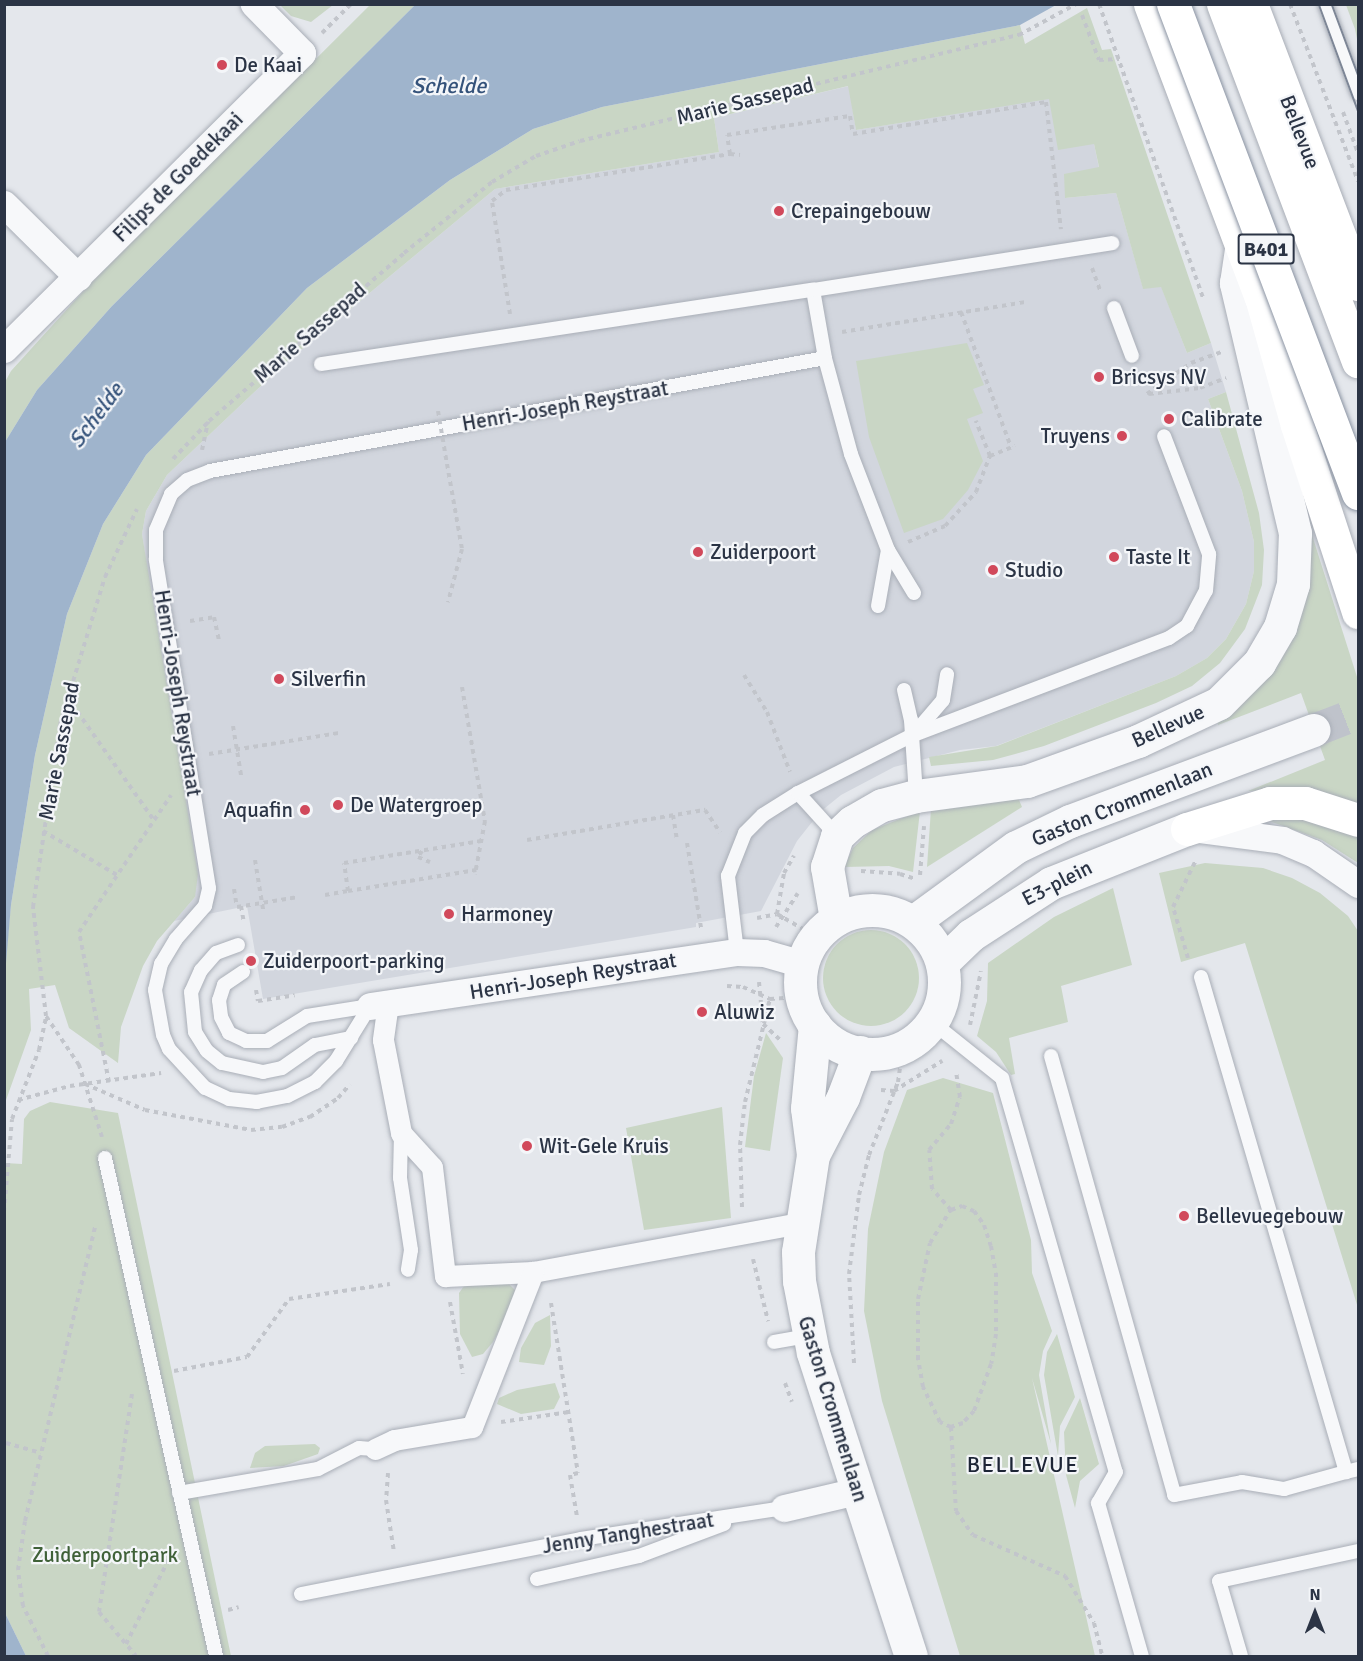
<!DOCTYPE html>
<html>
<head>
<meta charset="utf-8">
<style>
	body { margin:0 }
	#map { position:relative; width:1363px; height:1661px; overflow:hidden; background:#e4e7ec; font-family:Signika,sans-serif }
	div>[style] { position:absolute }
	.built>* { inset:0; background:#d2d6de }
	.green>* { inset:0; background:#c9d6c5 }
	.round { border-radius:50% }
	.water>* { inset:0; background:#9fb4cc }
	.tertiary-tunnel>* { height:33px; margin-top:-16.5px; transform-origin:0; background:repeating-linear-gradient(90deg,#bfc3cb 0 33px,transparent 0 49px) }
	.path>* { height:4px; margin-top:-2px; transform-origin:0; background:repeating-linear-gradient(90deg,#c2c5cb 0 4.5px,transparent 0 9px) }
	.roads { filter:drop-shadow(0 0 2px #a9aeb7) drop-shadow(0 0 2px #a9aeb7) }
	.service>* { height:14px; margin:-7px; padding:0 7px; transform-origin:7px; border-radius:7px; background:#f7f8fa }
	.pedestrian>* { height:21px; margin:-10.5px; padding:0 10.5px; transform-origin:10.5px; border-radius:10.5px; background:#f7f8fa }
	.minor>* { height:27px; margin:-13.5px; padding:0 13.5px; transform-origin:13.5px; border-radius:13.5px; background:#f7f8fa }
	.tertiary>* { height:33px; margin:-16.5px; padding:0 16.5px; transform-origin:16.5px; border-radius:16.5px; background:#f7f8fa }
	.tertiary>.ring { margin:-16.5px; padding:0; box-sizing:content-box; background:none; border:33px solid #f7f8fa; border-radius:50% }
	.primary>* { height:33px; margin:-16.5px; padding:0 16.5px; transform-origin:16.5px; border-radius:16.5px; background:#fff }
	.motorway>* { height:33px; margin:-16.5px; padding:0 16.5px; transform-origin:16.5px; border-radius:16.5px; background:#fff }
	.tram>* { height:1.5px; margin:-0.75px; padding:0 0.75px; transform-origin:0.75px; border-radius:0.75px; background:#7d8696 }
	.path-bridge>* { height:4px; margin-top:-2px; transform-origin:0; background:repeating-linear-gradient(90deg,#c2c5cb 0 4.5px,transparent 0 9px) }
	.bridges { filter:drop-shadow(0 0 2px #8b94a3) drop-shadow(0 0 2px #8b94a3) }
	.motorway-bridge>* { height:33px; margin:-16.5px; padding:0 16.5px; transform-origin:16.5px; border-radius:16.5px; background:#fff }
	.dots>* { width:16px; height:16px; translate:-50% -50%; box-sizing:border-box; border:3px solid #f4f6f9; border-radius:50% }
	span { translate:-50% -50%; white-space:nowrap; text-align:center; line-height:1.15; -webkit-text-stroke:4.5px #f4f6f9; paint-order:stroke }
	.shield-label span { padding:2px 4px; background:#f4f6f9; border:2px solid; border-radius:4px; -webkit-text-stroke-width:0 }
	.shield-label { font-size:20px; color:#2b3445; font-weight:700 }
	.poi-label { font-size:21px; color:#2b3445 }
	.left { translate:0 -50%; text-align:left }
	.right { translate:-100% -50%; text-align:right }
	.street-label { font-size:21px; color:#2b3445 }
	.park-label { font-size:21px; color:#3f6138 }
	.water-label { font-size:22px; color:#34527a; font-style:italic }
	.neighbourhood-label { font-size:22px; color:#1d2536; letter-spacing:1.5px }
	.frame { position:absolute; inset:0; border:6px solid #2b3445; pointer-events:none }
	.north { position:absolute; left:1285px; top:1583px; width:60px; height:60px; -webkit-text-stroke:4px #f4f6f9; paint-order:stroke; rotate:0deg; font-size:16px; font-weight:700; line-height:24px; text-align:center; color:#2b3445 }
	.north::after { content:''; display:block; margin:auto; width:21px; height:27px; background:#2b3445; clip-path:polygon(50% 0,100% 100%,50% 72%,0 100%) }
</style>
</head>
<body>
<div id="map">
	<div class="built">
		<i style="clip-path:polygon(849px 86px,856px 130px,1049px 98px,1094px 144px,1099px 168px,1065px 198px,1116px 193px,1143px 288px,1161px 286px,1187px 353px,1211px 343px,1226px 392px,1208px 399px,1242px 491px,1254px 542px,1254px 571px,1246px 604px,1226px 639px,1207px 658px,1176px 676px,996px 746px,960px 750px,894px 767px,841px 795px,820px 812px,797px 841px,761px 911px,696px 923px,696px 927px,263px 999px,247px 906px,174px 921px,195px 897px,142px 534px,146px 511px,167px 475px,284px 364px,495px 189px,719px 152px,714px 118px)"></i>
	</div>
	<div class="green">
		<i style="clip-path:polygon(280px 5px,333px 5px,311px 22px,291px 16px)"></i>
		<i style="clip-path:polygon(370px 5px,415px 5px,112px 306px,37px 390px,5px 442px,5px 382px,11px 371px,89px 285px)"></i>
		<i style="clip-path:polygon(1346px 5px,1358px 5px,1358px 44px,1355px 29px)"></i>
		<i style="clip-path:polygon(1087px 8px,1102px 50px,1111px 49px,1211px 343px,1187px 353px,1161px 287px,1143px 289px,1116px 193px,1065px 198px,1064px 174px,1099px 167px,1094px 144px,1058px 150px,1049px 99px,856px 130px,848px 86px,714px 118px,719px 152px,495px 189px,284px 364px,167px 475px,146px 511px,142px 534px,198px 874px,195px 897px,157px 941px,143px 966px,121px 1027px,118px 1063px,69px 1028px,55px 985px,29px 989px,31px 1030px,5px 1103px,4px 975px,11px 905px,35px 755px,67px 614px,103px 524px,146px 455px,307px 288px,450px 180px,533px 129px,602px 107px,1020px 25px,1025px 44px)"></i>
		<i style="clip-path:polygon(967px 343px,984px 385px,973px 389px,983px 413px,967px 419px,983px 461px,968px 490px,943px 519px,904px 533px,869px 437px,856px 361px)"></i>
		<i style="clip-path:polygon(1226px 392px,1259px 513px,1264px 550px,1262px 585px,1245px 629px,1220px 663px,1192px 686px,1156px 703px,1044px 746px,993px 760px,931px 766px,929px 757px,997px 746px,1176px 676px,1207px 658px,1226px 639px,1246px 604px,1254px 571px,1254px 542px,1242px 491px,1208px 399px)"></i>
		<i style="clip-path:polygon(1312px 535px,1358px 680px,1358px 805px,1311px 789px,1248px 791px,1325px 760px,1301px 693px,1218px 725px,1217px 718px)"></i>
		<i style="clip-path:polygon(1017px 795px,1022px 807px,927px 867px,931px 809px)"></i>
		<i style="clip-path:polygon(920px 811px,913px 872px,889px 866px,844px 867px,853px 848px,872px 830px)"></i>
		<i style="clip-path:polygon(1287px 813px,1358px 834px,1358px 863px,1322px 840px,1264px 819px)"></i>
		<i style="clip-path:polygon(1205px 863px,1263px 868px,1292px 878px,1320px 893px,1348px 916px,1358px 931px,1358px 1308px,1245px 943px,1181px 962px,1159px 873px)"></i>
		<i style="clip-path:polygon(1113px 888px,1132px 965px,1061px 986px,1068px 1022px,1009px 1038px,1015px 1074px,1011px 1075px,996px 1052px,977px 1036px,987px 1001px,988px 963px,1054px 917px)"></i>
		<i class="round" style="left:823px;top:930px;width:96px;height:96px"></i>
		<i style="clip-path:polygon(766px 1033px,783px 1058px,770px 1151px,745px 1147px,754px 1076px)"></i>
		<i style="clip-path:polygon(943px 1078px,993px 1093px,1031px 1240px,1032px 1273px,1052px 1331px,1043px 1351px,1039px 1375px,1051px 1444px,1032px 1378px,1095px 1656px,960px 1656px,882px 1401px,864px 1311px,868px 1229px,884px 1152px,907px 1090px)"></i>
		<i style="clip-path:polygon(50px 1102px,118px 1113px,231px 1656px,26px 1656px,5px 1613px,5px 1163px,22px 1164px,24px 1119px,30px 1111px)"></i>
		<i style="clip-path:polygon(722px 1107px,731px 1218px,644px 1230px,626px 1128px)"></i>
		<i style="clip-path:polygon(488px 1283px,508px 1283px,515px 1290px,506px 1319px,493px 1342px,483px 1354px,472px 1357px,460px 1334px,459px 1293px,464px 1286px)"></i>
		<i style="clip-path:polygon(550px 1315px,551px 1346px,544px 1365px,519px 1362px,521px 1348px,535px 1323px)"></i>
		<i style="clip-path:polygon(1057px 1334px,1075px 1397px,1060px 1426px,1058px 1456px,1044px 1375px,1047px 1352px)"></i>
		<i style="clip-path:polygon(555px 1383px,560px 1397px,554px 1409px,521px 1414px,497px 1404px,499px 1398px,517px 1390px)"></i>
		<i style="clip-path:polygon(1080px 1398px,1099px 1464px,1080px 1481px,1075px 1508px,1066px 1475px,1064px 1432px)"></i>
		<i style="clip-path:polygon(315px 1444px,320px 1448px,318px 1454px,284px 1466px,250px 1468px,255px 1453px,265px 1446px)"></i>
	</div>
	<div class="water">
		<i style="clip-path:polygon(415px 5px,1056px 5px,1020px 25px,602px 107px,533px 129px,450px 180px,307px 288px,146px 455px,103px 524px,67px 614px,35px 755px,11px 905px,5px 975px,5px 442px,37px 390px,112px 306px)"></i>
		<i style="clip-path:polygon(4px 1613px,5px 1613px,26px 1656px,5px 1656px)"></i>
	</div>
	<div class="tertiary-tunnel">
		<i style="left:1314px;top:730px;width:47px;rotate:-21.1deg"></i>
	</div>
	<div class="path">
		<i style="left:1099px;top:4px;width:312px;rotate:70.5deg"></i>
		<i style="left:1290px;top:4px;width:190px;rotate:69deg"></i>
		<i style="left:1082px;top:15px;width:48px;rotate:69.3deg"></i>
		<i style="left:1099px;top:60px;width:20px;rotate:-3deg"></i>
		<i style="left:322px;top:33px;width:41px;rotate:-45deg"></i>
		<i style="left:1343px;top:112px;width:44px;rotate:69.9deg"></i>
		<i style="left:730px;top:154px;width:10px;rotate:6deg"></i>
		<i style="left:1092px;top:268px;width:23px;rotate:70deg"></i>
		<i style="left:961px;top:312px;width:144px;rotate:69.7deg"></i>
		<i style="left:510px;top:314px;width:114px;rotate:-99.1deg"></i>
		<i style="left:492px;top:201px;width:18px;rotate:-38deg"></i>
		<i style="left:506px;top:190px;width:227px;rotate:-9.1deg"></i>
		<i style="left:730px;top:154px;width:19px;rotate:-99deg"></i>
		<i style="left:727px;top:135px;width:124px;rotate:-8.8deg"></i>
		<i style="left:850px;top:116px;width:18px;rotate:81deg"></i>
		<i style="left:853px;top:134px;width:196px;rotate:-9.4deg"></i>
		<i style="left:1046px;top:102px;width:128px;rotate:83.3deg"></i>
		<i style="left:842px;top:332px;width:185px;rotate:-9.3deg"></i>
		<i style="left:1147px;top:394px;width:54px;rotate:-35.2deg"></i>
		<i style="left:1191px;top:363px;width:32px;rotate:-20deg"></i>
		<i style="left:1149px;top:394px;width:51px;rotate:-6.7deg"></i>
		<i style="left:1200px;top:388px;width:28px;rotate:-21deg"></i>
		<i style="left:202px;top:450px;width:29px;rotate:-78deg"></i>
		<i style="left:990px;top:456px;width:27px;rotate:-22deg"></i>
		<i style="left:173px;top:459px;width:52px;rotate:-46.5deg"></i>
		<i style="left:209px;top:421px;width:257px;rotate:-40.7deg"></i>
		<i style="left:404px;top:253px;width:113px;rotate:-38.9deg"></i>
		<i style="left:492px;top:182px;width:51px;rotate:-30.6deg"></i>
		<i style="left:536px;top:156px;width:46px;rotate:-18.8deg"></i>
		<i style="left:580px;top:141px;width:452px;rotate:-13.6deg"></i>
		<i style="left:1019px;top:35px;width:65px;rotate:-28.5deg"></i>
		<i style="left:447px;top:464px;width:86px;rotate:80deg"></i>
		<i style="left:462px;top:549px;width:55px;rotate:104.8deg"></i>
		<i style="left:908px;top:542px;width:40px;rotate:-23.4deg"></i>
		<i style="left:945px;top:526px;width:46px;rotate:-47.6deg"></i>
		<i style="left:976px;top:492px;width:39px;rotate:-69deg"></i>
		<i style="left:990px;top:456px;width:38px;rotate:-112deg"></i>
		<i style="left:190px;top:621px;width:24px;rotate:-9deg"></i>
		<i style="left:214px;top:617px;width:25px;rotate:78deg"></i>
		<i style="left:744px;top:675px;width:44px;rotate:58.1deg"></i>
		<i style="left:767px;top:712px;width:64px;rotate:69deg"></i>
		<i style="left:462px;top:687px;width:136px;rotate:80.3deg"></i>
		<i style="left:485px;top:821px;width:54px;rotate:100.7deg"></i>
		<i style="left:67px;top:697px;width:149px;rotate:54.8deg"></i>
		<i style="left:233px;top:726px;width:50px;rotate:80.7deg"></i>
		<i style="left:209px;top:754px;width:132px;rotate:-9.2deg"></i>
		<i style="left:673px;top:815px;width:25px;rotate:81deg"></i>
		<i style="left:43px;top:831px;width:86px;rotate:30.7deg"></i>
		<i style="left:527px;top:840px;width:181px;rotate:-9.6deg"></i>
		<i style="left:705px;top:810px;width:27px;rotate:56deg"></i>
		<i style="left:687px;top:843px;width:86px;rotate:80.6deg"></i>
		<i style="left:422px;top:851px;width:7px;rotate:124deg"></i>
		<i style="left:418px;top:857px;width:13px;rotate:23deg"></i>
		<i style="left:255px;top:860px;width:50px;rotate:80.7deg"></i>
		<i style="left:861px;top:871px;width:39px;rotate:4deg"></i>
		<i style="left:900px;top:874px;width:16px;rotate:18deg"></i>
		<i style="left:920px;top:875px;width:49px;rotate:-85.3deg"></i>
		<i style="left:234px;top:889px;width:18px;rotate:81deg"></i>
		<i style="left:237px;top:907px;width:62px;rotate:-9.3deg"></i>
		<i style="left:348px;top:891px;width:130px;rotate:-9.3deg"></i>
		<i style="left:325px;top:895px;width:23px;rotate:-10deg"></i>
		<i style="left:348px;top:891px;width:28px;rotate:-98deg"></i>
		<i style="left:344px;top:863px;width:139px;rotate:-9.1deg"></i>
		<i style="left:241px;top:906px;width:17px;rotate:80deg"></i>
		<i style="left:777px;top:914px;width:42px;rotate:-80.3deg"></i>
		<i style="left:784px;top:873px;width:20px;rotate:-60deg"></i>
		<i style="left:757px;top:918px;width:20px;rotate:-11deg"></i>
		<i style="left:777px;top:914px;width:32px;rotate:30deg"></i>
		<i style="left:776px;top:927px;width:40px;rotate:-57.1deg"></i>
		<i style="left:1188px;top:958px;width:53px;rotate:-106.4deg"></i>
		<i style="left:1173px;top:907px;width:50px;rotate:-63.9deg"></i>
		<i style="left:759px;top:982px;width:42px;rotate:84.6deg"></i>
		<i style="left:763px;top:1024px;width:25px;rotate:43deg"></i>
		<i style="left:727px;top:986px;width:16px;rotate:4deg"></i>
		<i style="left:743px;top:987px;width:30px;rotate:24deg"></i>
		<i style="left:770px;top:999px;width:28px;rotate:-4deg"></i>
		<i style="left:256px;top:990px;width:11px;rotate:80deg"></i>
		<i style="left:258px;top:1001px;width:37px;rotate:-9deg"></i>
		<i style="left:970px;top:1025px;width:55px;rotate:-78.5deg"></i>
		<i style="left:109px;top:1082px;width:153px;rotate:-101.3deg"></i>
		<i style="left:79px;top:932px;width:165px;rotate:-56.1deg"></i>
		<i style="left:85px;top:1084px;width:65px;rotate:23.4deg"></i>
		<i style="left:145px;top:1110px;width:108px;rotate:10.7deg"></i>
		<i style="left:251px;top:1130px;width:31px;rotate:-6deg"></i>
		<i style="left:282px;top:1127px;width:30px;rotate:-20deg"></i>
		<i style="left:310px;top:1117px;width:34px;rotate:-34deg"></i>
		<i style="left:338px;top:1098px;width:18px;rotate:-49deg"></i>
		<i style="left:881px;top:1090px;width:13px;rotate:4deg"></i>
		<i style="left:894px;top:1091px;width:57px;rotate:-32deg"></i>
		<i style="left:18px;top:1100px;width:54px;rotate:-15.1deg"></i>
		<i style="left:70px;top:1086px;width:92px;rotate:-8.1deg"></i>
		<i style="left:102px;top:1137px;width:76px;rotate:-107.7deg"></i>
		<i style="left:79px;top:1065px;width:59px;rotate:-124deg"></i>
		<i style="left:46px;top:1016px;width:110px;rotate:-96.8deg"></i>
		<i style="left:33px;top:907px;width:185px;rotate:-81.6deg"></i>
		<i style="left:60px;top:724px;width:154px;rotate:-73deg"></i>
		<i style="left:105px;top:577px;width:75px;rotate:-64.8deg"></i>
		<i style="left:962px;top:1206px;width:13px;rotate:23deg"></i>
		<i style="left:974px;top:1211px;width:17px;rotate:54deg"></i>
		<i style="left:984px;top:1225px;width:22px;rotate:72deg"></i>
		<i style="left:991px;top:1246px;width:27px;rotate:80deg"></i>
		<i style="left:996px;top:1273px;width:61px;rotate:90deg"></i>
		<i style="left:996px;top:1334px;width:30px;rotate:99deg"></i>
		<i style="left:991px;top:1364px;width:50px;rotate:109.9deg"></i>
		<i style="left:974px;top:1411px;width:16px;rotate:133deg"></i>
		<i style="left:963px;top:1423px;width:13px;rotate:162deg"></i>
		<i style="left:951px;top:1427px;width:12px;rotate:-156deg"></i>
		<i style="left:940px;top:1422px;width:39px;rotate:-116deg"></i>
		<i style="left:923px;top:1387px;width:27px;rotate:-100deg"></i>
		<i style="left:918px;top:1360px;width:61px;rotate:-90deg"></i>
		<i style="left:918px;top:1299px;width:57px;rotate:-77.9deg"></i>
		<i style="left:930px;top:1243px;width:39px;rotate:-58deg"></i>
		<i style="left:951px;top:1210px;width:12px;rotate:-20deg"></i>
		<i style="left:742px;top:1207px;width:62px;rotate:-91.8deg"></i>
		<i style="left:740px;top:1145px;width:43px;rotate:-83.4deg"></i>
		<i style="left:745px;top:1102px;width:106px;rotate:-76.4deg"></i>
		<i style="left:951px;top:1210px;width:28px;rotate:-132deg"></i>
		<i style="left:932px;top:1189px;width:39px;rotate:-94deg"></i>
		<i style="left:929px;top:1150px;width:34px;rotate:-50deg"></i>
		<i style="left:951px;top:1124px;width:28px;rotate:-72deg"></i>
		<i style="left:960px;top:1097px;width:25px;rotate:-99deg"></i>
		<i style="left:4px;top:1212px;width:93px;rotate:-85.1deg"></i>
		<i style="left:12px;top:1119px;width:74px;rotate:-68.6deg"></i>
		<i style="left:39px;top:1050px;width:35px;rotate:-78deg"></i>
		<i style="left:753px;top:1259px;width:64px;rotate:76.4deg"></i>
		<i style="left:450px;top:1302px;width:73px;rotate:79.8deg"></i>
		<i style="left:551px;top:1303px;width:172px;rotate:81deg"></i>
		<i style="left:578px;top:1473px;width:8px;rotate:166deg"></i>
		<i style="left:570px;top:1475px;width:43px;rotate:80.5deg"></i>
		<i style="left:854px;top:1363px;width:89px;rotate:-93.2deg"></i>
		<i style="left:849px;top:1274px;width:80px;rotate:-82.8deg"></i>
		<i style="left:859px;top:1195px;width:41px;rotate:-76deg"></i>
		<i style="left:869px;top:1155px;width:79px;rotate:-68.3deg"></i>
		<i style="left:898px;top:1082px;width:36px;rotate:-82deg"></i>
		<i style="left:174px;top:1371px;width:74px;rotate:-10.9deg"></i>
		<i style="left:247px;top:1357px;width:72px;rotate:-54.1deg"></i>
		<i style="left:289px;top:1299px;width:102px;rotate:-8.4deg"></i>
		<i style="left:785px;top:1383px;width:20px;rotate:70deg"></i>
		<i style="left:132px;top:1394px;width:220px;rotate:98.6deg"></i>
		<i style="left:99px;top:1612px;width:57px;rotate:49.9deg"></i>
		<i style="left:501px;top:1422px;width:69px;rotate:-8.4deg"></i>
		<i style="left:951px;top:1427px;width:84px;rotate:86.6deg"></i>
		<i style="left:956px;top:1511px;width:29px;rotate:55deg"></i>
		<i style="left:973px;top:1535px;width:101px;rotate:24deg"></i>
		<i style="left:1065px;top:1576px;width:55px;rotate:58.3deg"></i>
		<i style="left:1094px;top:1623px;width:34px;rotate:76deg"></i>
		<i style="left:6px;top:1443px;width:36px;rotate:16deg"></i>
		<i style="left:388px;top:1473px;width:27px;rotate:94deg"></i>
		<i style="left:386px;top:1500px;width:53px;rotate:81.3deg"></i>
		<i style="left:228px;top:1610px;width:11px;rotate:-15deg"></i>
		<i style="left:126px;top:1644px;width:97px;rotate:-63.2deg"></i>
		<i style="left:48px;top:1656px;width:56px;rotate:-116.6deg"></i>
		<i style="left:23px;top:1606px;width:36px;rotate:-98deg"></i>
		<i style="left:18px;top:1570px;width:49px;rotate:-81.9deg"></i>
		<i style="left:25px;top:1521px;width:302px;rotate:-76.6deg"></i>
	</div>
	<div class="roads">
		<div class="service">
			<i style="left:1325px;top:4px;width:95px;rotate:69.7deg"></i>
			<i style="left:1114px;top:308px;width:51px;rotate:69.4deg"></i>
			<i style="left:321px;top:364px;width:498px;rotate:-8.6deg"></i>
			<i style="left:914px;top:593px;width:50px;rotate:-121.2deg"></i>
			<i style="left:888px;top:550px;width:103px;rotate:-111.1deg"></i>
			<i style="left:851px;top:454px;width:99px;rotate:-105.2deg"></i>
			<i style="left:825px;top:358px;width:69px;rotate:-100deg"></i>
			<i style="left:813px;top:290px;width:303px;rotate:-8.9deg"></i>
			<i style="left:878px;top:606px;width:57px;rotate:-79.9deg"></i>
			<i style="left:904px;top:690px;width:31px;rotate:77deg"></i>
			<i style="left:911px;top:720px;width:76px;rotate:86.2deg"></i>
			<i style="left:913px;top:735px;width:46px;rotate:-49.4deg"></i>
			<i style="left:943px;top:700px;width:26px;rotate:-81deg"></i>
			<i style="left:798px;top:793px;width:58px;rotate:47.8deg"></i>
			<i style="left:238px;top:945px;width:23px;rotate:160deg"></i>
			<i style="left:216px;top:953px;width:23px;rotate:131deg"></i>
			<i style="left:201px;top:970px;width:24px;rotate:114deg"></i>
			<i style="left:191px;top:992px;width:40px;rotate:84.3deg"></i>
			<i style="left:195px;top:1032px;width:22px;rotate:58deg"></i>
			<i style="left:207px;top:1051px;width:19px;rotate:39deg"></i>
			<i style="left:222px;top:1063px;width:42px;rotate:12.4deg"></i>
			<i style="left:263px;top:1072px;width:19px;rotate:-12deg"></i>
			<i style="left:282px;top:1068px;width:40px;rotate:-34.9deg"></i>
			<i style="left:315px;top:1045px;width:37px;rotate:-11deg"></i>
			<i style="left:737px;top:952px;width:77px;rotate:-96.8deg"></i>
			<i style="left:728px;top:876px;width:46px;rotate:-68.4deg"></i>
			<i style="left:745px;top:833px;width:25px;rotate:-45deg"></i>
			<i style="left:763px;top:815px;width:41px;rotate:-32.2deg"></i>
			<i style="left:798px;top:793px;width:127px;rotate:-26.8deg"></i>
			<i style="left:911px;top:736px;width:276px;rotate:-20.8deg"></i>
			<i style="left:1169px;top:638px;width:22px;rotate:-34deg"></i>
			<i style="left:1187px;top:626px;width:40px;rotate:-62deg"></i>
			<i style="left:1206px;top:591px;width:37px;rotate:-85deg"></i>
			<i style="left:1209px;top:554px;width:126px;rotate:-110.9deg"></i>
			<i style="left:243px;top:972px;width:23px;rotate:146deg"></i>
			<i style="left:224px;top:985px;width:16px;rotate:108deg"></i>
			<i style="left:219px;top:1000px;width:17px;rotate:83deg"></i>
			<i style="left:221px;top:1017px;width:18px;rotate:63deg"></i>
			<i style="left:229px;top:1033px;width:19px;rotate:25deg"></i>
			<i style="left:246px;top:1041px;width:21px"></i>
			<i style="left:267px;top:1041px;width:47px;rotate:-32deg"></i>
			<i style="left:307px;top:1016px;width:64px;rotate:-9deg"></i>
			<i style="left:1201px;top:977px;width:516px;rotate:73.67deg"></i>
			<i style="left:1346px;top:1472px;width:12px;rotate:-14deg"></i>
			<i style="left:370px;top:1006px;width:65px;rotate:121.7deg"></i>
			<i style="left:336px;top:1061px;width:30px;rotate:135deg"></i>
			<i style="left:315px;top:1082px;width:31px;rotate:153deg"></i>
			<i style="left:287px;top:1096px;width:31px;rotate:169deg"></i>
			<i style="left:257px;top:1102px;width:28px;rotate:-174deg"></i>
			<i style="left:229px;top:1099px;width:26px;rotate:-155deg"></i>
			<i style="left:205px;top:1088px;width:53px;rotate:-132.7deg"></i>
			<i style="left:169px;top:1049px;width:15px;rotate:-113deg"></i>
			<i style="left:163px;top:1035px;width:46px;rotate:-100.1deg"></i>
			<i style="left:155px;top:990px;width:27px;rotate:-77deg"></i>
			<i style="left:161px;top:964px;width:29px;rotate:-59deg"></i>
			<i style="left:176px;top:939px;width:44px;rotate:-48.7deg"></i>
			<i style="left:205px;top:906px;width:18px;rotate:-77deg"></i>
			<i style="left:209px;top:888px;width:333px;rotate:-99.2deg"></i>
			<i style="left:156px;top:559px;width:29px;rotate:-90deg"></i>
			<i style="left:156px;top:530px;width:39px;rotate:-67deg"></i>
			<i style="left:171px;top:494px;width:21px;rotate:-41deg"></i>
			<i style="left:187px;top:480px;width:25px;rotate:-21deg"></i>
			<i style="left:210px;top:471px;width:625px;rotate:-10.41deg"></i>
			<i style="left:932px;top:1022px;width:90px;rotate:38.7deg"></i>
			<i style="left:1002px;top:1078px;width:410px;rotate:73.9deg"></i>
			<i style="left:1116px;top:1472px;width:36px;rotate:120deg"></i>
			<i style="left:1098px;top:1503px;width:159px;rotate:74deg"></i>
			<i style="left:1051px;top:1056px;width:456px;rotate:74.3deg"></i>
			<i style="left:1174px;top:1495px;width:69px;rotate:-10.8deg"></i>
			<i style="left:1242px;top:1482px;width:43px;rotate:9.5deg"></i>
			<i style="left:1284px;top:1489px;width:64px;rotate:-15.3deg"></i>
			<i style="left:401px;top:1133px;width:45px;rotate:91.3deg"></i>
			<i style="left:400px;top:1178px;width:73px;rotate:81.3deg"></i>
			<i style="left:411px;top:1250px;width:20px;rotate:99deg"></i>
			<i style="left:105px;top:1158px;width:510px;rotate:77.43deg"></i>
			<i style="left:774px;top:1342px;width:35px;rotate:-10deg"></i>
			<i style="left:179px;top:1493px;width:141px;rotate:-9.8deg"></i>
			<i style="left:318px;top:1469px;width:46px;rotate:-27.1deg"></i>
			<i style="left:359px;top:1448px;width:16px;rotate:4deg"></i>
			<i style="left:537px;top:1579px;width:105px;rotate:-12.7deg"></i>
			<i style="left:639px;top:1556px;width:91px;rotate:-20.6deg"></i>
			<i style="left:301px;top:1594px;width:285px;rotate:-11.1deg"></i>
			<i style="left:581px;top:1539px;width:205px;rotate:-8.7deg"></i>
			<i style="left:1241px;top:1656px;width:78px;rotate:-106.3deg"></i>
			<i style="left:1219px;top:1581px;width:142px;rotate:-12.2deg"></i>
		</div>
		<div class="pedestrian">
			<i style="left:388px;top:1003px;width:37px;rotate:98deg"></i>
			<i style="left:383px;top:1040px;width:95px;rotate:79deg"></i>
			<i style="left:401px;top:1133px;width:46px;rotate:47.6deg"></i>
			<i style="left:432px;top:1167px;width:110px;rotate:83.2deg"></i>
			<i style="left:445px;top:1276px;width:88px;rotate:-2.6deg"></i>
			<i style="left:533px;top:1272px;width:272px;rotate:-10.4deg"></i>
			<i style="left:375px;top:1449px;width:21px;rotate:-25deg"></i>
			<i style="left:394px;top:1440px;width:79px;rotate:-9.5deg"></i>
			<i style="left:472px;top:1427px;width:167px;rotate:-68.5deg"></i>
		</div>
		<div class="minor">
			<i style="left:4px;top:204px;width:104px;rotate:44.6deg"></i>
			<i style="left:4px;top:349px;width:420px;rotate:-44.8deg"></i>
			<i style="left:302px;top:53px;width:69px;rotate:-134.4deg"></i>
			<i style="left:1200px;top:829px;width:83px;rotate:7.6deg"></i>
			<i style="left:1282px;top:840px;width:34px;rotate:23deg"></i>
			<i style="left:1313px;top:853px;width:55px;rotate:34.6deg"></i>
			<i style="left:370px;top:1006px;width:371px;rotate:-8.4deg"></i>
			<i style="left:737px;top:952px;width:27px;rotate:2deg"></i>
			<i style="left:764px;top:953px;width:40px;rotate:16deg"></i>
			<i style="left:784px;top:1508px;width:75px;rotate:-13.1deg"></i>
		</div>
		<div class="tertiary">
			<i class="ring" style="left:800px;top:910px;width:111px;height:111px"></i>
			<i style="left:836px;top:919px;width:53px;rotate:-99.8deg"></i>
			<i style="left:827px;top:867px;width:33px;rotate:-72deg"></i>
			<i style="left:837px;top:836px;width:21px;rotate:-43deg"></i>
			<i style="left:852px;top:822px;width:34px;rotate:-30deg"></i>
			<i style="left:882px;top:805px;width:35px;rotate:-15deg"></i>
			<i style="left:916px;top:796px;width:112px;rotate:-7.7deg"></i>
			<i style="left:1027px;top:781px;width:118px;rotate:-19.8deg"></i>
			<i style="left:1138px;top:741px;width:89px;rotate:-25.1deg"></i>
			<i style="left:1219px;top:703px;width:57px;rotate:-45deg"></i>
			<i style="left:1259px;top:663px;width:42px;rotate:-59.7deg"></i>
			<i style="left:1280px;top:627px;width:45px;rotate:-73.2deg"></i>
			<i style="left:1293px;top:584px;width:51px;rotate:-87.8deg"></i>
			<i style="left:1295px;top:533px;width:257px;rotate:-103.3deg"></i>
			<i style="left:1236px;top:283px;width:40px;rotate:-81.5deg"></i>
			<i style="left:913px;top:922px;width:127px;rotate:-36.1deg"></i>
			<i style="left:1016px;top:847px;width:60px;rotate:-25.7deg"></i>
			<i style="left:1070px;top:821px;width:260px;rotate:-20.5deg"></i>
			<i style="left:942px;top:963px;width:40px;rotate:-44deg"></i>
			<i style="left:971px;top:935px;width:95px;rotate:-33deg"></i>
			<i style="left:1051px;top:883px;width:146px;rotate:-21.7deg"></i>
			<i style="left:860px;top:1052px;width:48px;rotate:110.7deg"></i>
			<i style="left:843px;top:1097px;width:65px;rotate:117.3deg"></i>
			<i style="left:813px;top:1155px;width:98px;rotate:98.8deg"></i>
			<i style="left:798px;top:1252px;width:29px;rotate:88deg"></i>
			<i style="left:799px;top:1281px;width:73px;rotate:79deg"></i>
			<i style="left:813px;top:1353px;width:318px;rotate:72.1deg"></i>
			<i style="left:813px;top:1155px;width:47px;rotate:-97.3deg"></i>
			<i style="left:807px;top:1108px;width:83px;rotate:-84.5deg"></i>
		</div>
		<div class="primary">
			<i style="left:1150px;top:4px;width:313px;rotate:69.3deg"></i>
			<i style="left:1251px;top:4px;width:300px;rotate:69.1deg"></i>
		</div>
		<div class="motorway">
			<i style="left:1223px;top:4px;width:382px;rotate:69.3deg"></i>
			<i style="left:1261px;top:297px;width:133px;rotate:74.3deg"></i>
			<i style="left:1297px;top:425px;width:197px;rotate:71.9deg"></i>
			<i style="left:1187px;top:829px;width:87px;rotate:-17.4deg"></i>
			<i style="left:1270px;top:803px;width:35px"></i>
			<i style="left:1305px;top:803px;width:56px;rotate:17.8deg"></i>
		</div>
	</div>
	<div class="tram">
		<i style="left:1319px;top:4px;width:113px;rotate:69.8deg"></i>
		<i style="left:1332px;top:4px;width:75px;rotate:69.6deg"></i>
	</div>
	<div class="path-bridge">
		<i style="left:438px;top:411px;width:54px;rotate:80.4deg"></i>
	</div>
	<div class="bridges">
		<div class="motorway-bridge">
			<i style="left:1173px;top:4px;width:523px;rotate:69.28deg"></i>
		</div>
	</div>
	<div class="dots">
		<i style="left:222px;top:65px;background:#d1495b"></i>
		<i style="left:779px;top:211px;background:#d1495b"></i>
		<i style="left:1099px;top:377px;background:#d1495b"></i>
		<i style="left:1169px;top:419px;background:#d1495b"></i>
		<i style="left:1122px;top:436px;background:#d1495b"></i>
		<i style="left:698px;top:552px;background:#d1495b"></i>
		<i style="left:1114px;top:557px;background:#d1495b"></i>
		<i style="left:993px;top:570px;background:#d1495b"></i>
		<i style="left:279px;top:679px;background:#d1495b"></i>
		<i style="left:338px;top:805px;background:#d1495b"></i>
		<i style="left:305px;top:810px;background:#d1495b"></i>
		<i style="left:449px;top:914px;background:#d1495b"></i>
		<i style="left:251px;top:961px;background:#d1495b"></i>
		<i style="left:702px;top:1012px;background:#d1495b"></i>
		<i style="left:527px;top:1146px;background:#d1495b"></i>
		<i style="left:1184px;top:1216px;background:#d1495b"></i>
	</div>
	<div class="shield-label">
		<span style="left:1266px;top:249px">B401</span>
	</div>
	<div class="poi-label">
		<span class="left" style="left:234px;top:65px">De Kaai</span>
		<span class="left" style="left:791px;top:211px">Crepaingebouw</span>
		<span class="left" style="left:1111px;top:377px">Bricsys NV</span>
		<span class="left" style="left:1181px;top:419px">Calibrate</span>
		<span class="right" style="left:1110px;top:436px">Truyens</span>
		<span class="left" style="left:710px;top:552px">Zuiderpoort</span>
		<span class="left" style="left:1126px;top:557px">Taste It</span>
		<span class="left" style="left:1005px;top:570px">Studio</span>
		<span class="left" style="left:291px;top:679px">Silverfin</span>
		<span class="left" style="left:350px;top:805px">De Watergroep</span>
		<span class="right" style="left:293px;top:810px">Aquafin</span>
		<span class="left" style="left:461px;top:914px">Harmoney</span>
		<span class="left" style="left:263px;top:961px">Zuiderpoort-parking</span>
		<span class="left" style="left:714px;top:1012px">Aluwiz</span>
		<span class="left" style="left:539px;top:1146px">Wit-Gele Kruis</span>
		<span class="left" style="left:1196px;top:1216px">Bellevuegebouw</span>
	</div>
	<div class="street-label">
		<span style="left:745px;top:101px;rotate:-14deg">Marie Sassepad</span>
		<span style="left:1300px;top:132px;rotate:69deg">Bellevue</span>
		<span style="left:178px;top:177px;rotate:-45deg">Filips de Goedekaai</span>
		<span style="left:310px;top:333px;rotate:-41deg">Marie Sassepad</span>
		<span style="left:565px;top:406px;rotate:-10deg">Henri-Joseph Reystraat</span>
		<span style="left:178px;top:693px;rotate:81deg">Henri-Joseph Reystraat</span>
		<span style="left:1168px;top:726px;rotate:-24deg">Bellevue</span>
		<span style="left:59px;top:751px;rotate:-79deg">Marie Sassepad</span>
		<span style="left:1122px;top:804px;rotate:-22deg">Gaston Crommenlaan</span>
		<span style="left:1057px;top:883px;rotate:-27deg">E3-plein</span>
		<span style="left:573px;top:976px;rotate:-9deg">Henri-Joseph Reystraat</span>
		<span style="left:833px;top:1409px;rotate:73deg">Gaston Crommenlaan</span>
		<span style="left:628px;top:1533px;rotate:-9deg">Jenny Tanghestraat</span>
	</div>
	<div class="park-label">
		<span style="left:105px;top:1555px">Zuiderpoortpark</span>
	</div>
	<div class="water-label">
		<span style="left:449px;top:86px">Schelde</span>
		<span style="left:96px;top:415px;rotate:-53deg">Schelde</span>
	</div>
	<div class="neighbourhood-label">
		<span style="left:1023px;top:1465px">BELLEVUE</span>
	</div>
	<div class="frame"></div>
	<div class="north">N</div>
</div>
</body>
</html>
